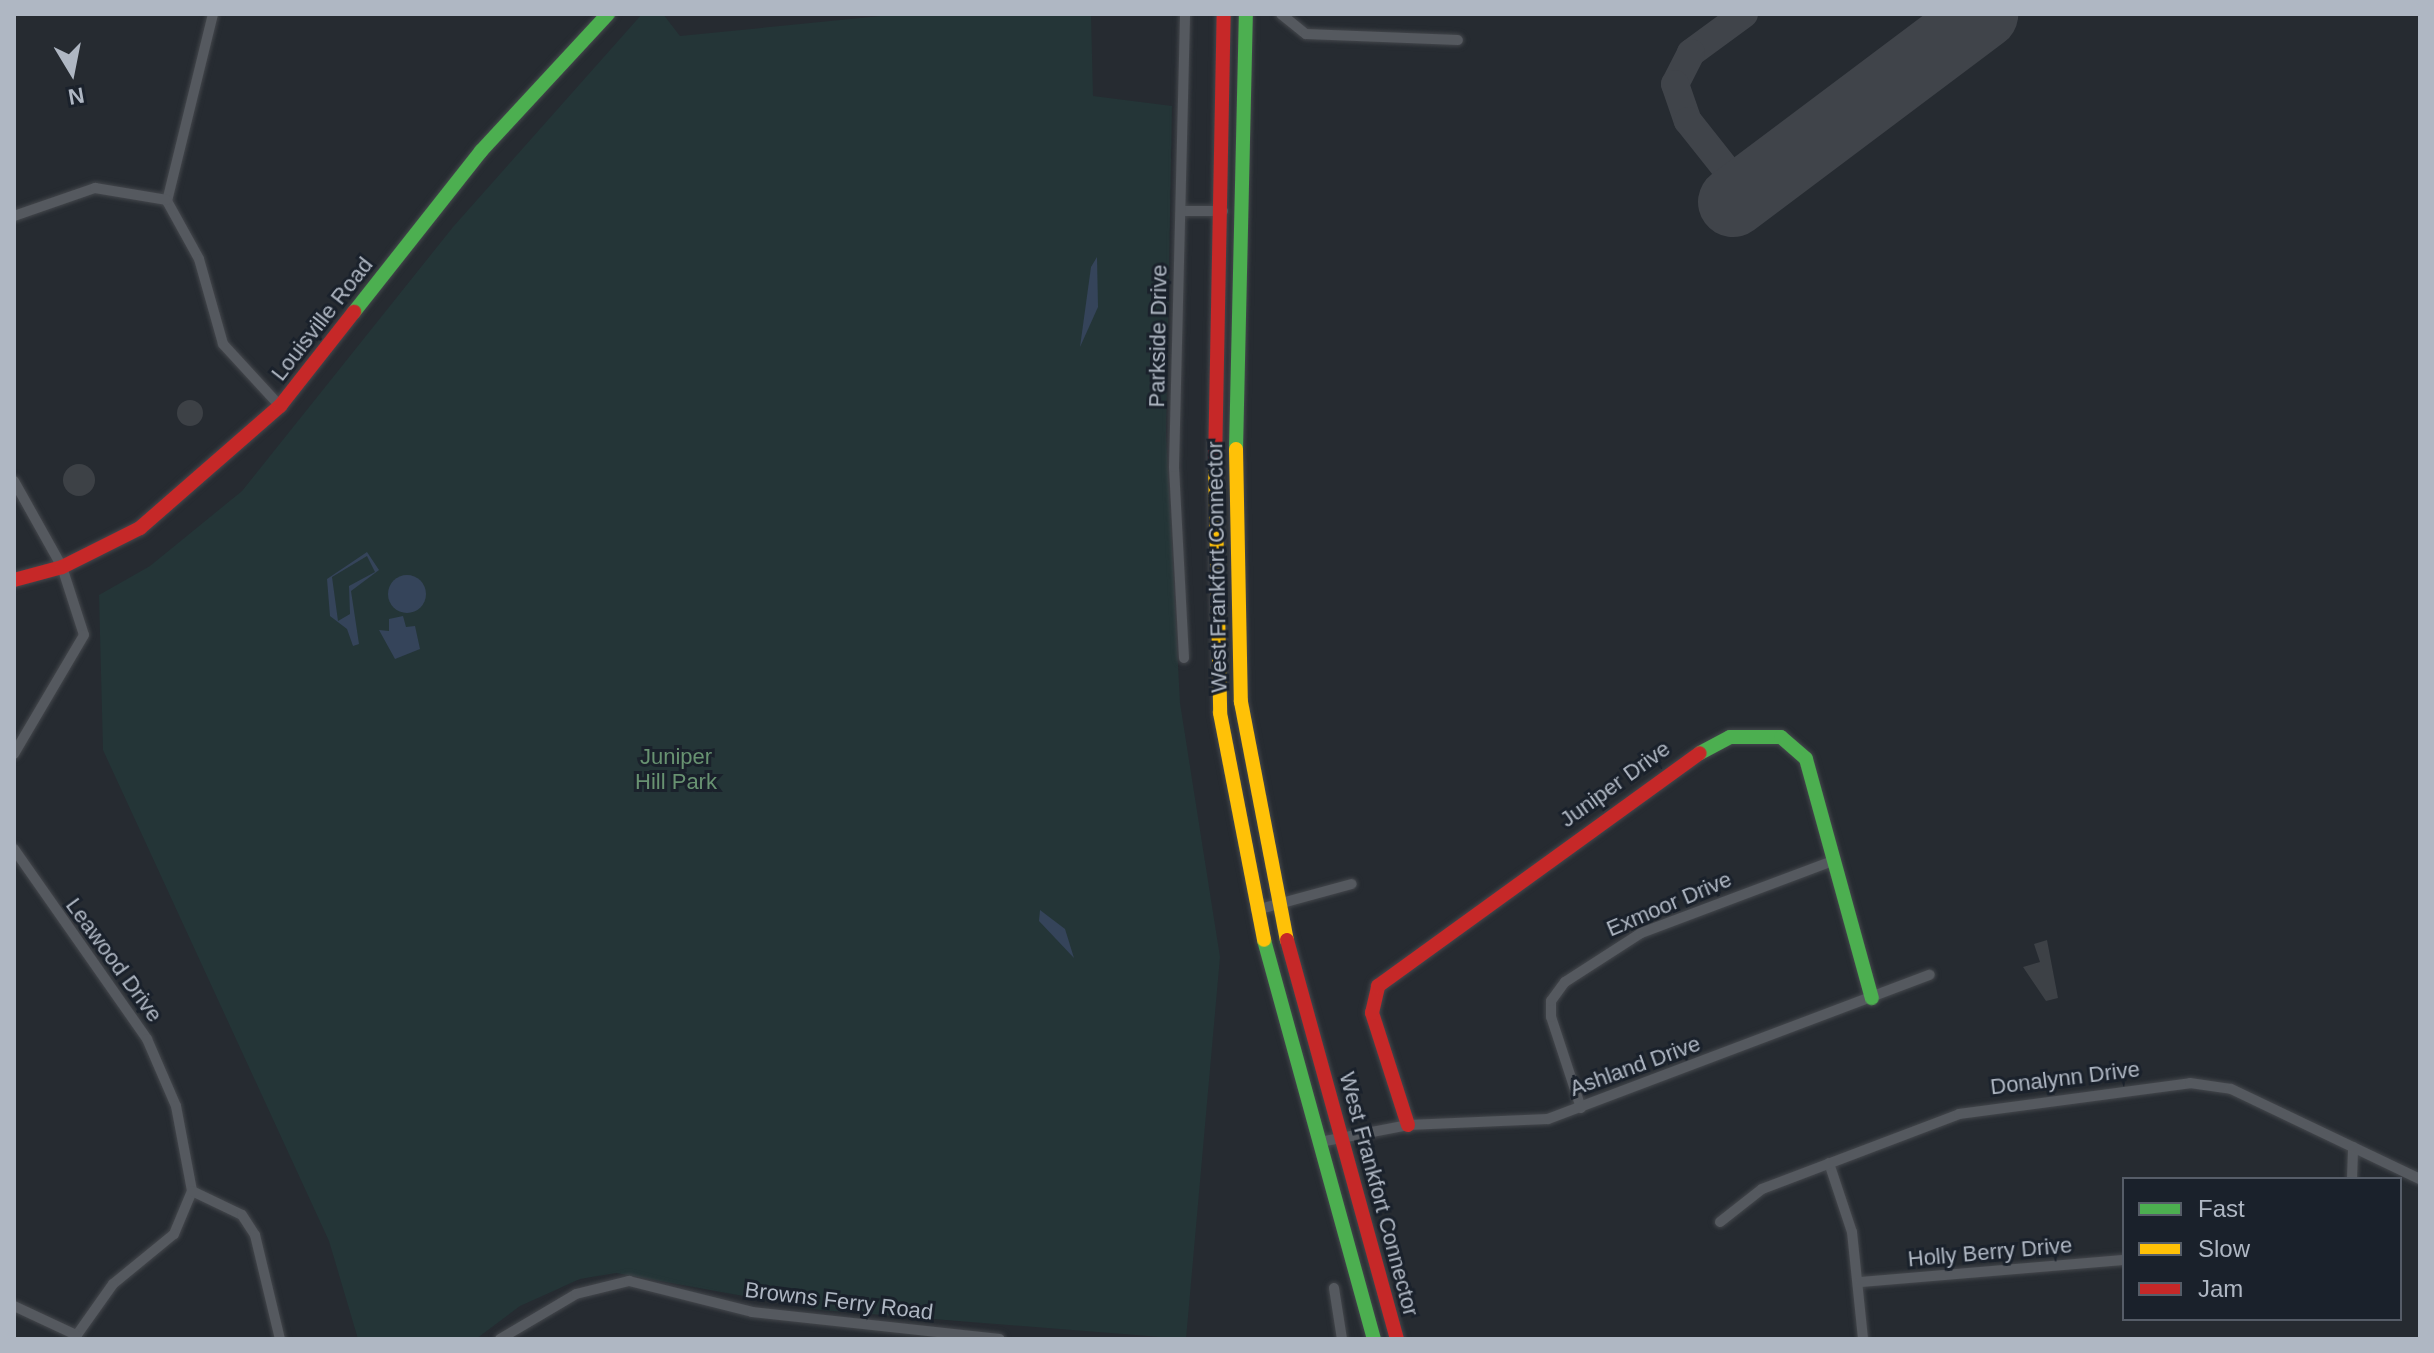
<!DOCTYPE html>
<html>
<head>
<meta charset="utf-8">
<style>
	body { margin:0 }
	#map { position:relative; width:2434px; height:1353px; overflow:hidden; background:#262b31; font-family:Arial,sans-serif }
	div>[style] { position:absolute }
	.green>* { inset:0; background:#243537 }
	.water>* { inset:0; background:#35445a }
	.round { border-radius:50% }
	.taxiway>* { height:28px; margin:-14px; padding:0 14px; transform-origin:14px; border-radius:14px; background:#40444a }
	.runway>* { height:70px; margin:-35px; padding:0 35px; transform-origin:35px; border-radius:35px; background:#40444a }
	.building>* { inset:0; background:#3d4146 }
	.roads { filter:drop-shadow(0 0 2px #44474c) drop-shadow(0 0 2px #44474c) }
	.street>* { height:10px; margin:-5px; padding:0 5px; transform-origin:5px; border-radius:5px; background:#55595f }
	.fast>* { height:14px; margin:-7px; padding:0 7px; transform-origin:7px; border-radius:7px; background:#4caf50 }
	.slow>* { height:14px; margin:-7px; padding:0 7px; transform-origin:7px; border-radius:7px; background:#ffc107 }
	.jam>* { height:14px; margin:-7px; padding:0 7px; transform-origin:7px; border-radius:7px; background:#c62828 }
	span { translate:-50% -50%; white-space:nowrap; text-align:center; line-height:1.15; -webkit-text-stroke:6px #1a212b; paint-order:stroke }
	.street-label { font-size:22px; color:#afb7c3 }
	.park-label { font-size:22px; color:#689271 }
	.frame { position:absolute; inset:0; border:16px solid #afb7c3; pointer-events:none }
	.legend { position:absolute; left:2122px; top:1177px; width:280px; height:144px; box-sizing:border-box; background:#1a212b; border:2px solid #565d68; margin:0; padding:10px 14px; list-style:none; font-size:24px; color:#afb7c3 }
	.legend li { display:flex; align-items:center; gap:16px; height:40px }
	.legend b { width:40px; border:2px solid #565d68 }
	.north { position:absolute; left:32px; top:32px; width:80px; height:80px; -webkit-text-stroke:6px #1a212b; paint-order:stroke; rotate:170deg; font-size:22px; font-weight:700; line-height:32px; text-align:center; color:#afb7c3 }
	.north::after { content:''; display:block; margin:auto; width:28px; height:36px; background:#afb7c3; clip-path:polygon(50% 0,100% 100%,50% 72%,0 100%) }
</style>
</head>
<body>
<div id="map">
	<div class="green">
		<i style="clip-path:polygon(642px 14px,663px 14px,680px 36px,901px 14px,1091px 14px,1093px 96px,1172px 106px,1166px 434px,1180px 703px,1220px 957px,1186px 1339px,820px 1310px,616px 1273px,580px 1279px,520px 1306px,476px 1339px,358px 1339px,329px 1241px,103px 750px,99px 595px,150px 566px,242px 491px,453px 227px)"></i>
	</div>
	<div class="water">
		<i style="clip-path:polygon(1097px 257px,1098px 307px,1080px 347px,1091px 267px)"></i>
		<i style="clip-path:polygon(evenodd,367px 552px,379px 570px,351px 591px,359px 644px,353px 646px,347px 629px,330px 616px,327px 579px,367px 552px,367px 556px,375px 572px,349px 586px,350px 614px,338px 621px,332px 577px,367px 556px)"></i>
		<i class="round" style="left:388px;top:575px;width:38px;height:38px"></i>
		<i style="clip-path:polygon(403px 616px,406px 627px,415px 626px,420px 649px,395px 659px,379px 630px,389px 631px,389px 619px)"></i>
		<i style="clip-path:polygon(1040px 910px,1065px 929px,1074px 958px,1039px 921px)"></i>
	</div>
	<div class="taxiway">
		<i style="left:1744px;top:14px;width:66px;rotate:143.7deg"></i>
		<i style="left:1691px;top:53px;width:35px;rotate:117deg"></i>
		<i style="left:1675px;top:84px;width:39px;rotate:71deg"></i>
		<i style="left:1688px;top:121px;width:92px;rotate:51.6deg"></i>
	</div>
	<div class="runway">
		<i style="left:1733px;top:202px;width:313px;rotate:-36.9deg"></i>
	</div>
	<div class="building">
		<i class="round" style="left:177px;top:400px;width:26px;height:26px"></i>
		<i class="round" style="left:63px;top:464px;width:32px;height:32px"></i>
		<i style="clip-path:polygon(2047px 940px,2058px 998px,2046px 1001px,2023px 967px,2040px 962px,2034px 944px)"></i>
	</div>
	<div class="roads">
		<div class="street">
			<i style="left:213px;top:14px;width:193px;rotate:103.8deg"></i>
			<i style="left:167px;top:201px;width:66px;rotate:61.1deg"></i>
			<i style="left:199px;top:259px;width:88px;rotate:74.2deg"></i>
			<i style="left:223px;top:344px;width:84px;rotate:47.4deg"></i>
			<i style="left:1281px;top:14px;width:32px;rotate:39deg"></i>
			<i style="left:1306px;top:34px;width:152px;rotate:2.3deg"></i>
			<i style="left:1181px;top:211px;width:42px"></i>
			<i style="left:14px;top:216px;width:86px;rotate:-19.1deg"></i>
			<i style="left:95px;top:188px;width:73px;rotate:9.5deg"></i>
			<i style="left:14px;top:481px;width:98px;rotate:60.8deg"></i>
			<i style="left:62px;top:567px;width:71px;rotate:72.1deg"></i>
			<i style="left:84px;top:635px;width:138px;rotate:120.5deg"></i>
			<i style="left:1184px;top:658px;width:191px;rotate:-93deg"></i>
			<i style="left:1174px;top:467px;width:453px;rotate:-88.6deg"></i>
			<i style="left:14px;top:849px;width:232px;rotate:55deg"></i>
			<i style="left:147px;top:1039px;width:73px;rotate:66.6deg"></i>
			<i style="left:176px;top:1106px;width:86px;rotate:79.3deg"></i>
			<i style="left:192px;top:1191px;width:47px;rotate:112.7deg"></i>
			<i style="left:174px;top:1234px;width:79px;rotate:140.7deg"></i>
			<i style="left:113px;top:1284px;width:67px;rotate:125.3deg"></i>
			<i style="left:1256px;top:910px;width:99px;rotate:-15.2deg"></i>
			<i style="left:1581px;top:1108px;width:96px;rotate:-108.2deg"></i>
			<i style="left:1551px;top:1017px;width:16px;rotate:-90deg"></i>
			<i style="left:1551px;top:1001px;width:24px;rotate:-54deg"></i>
			<i style="left:1565px;top:982px;width:90px;rotate:-32.8deg"></i>
			<i style="left:1641px;top:933px;width:205px;rotate:-20.6deg"></i>
			<i style="left:1320px;top:1142px;width:90px;rotate:-10.9deg"></i>
			<i style="left:1408px;top:1125px;width:140px;rotate:-2.5deg"></i>
			<i style="left:1548px;top:1119px;width:408px;rotate:-20.7deg"></i>
			<i style="left:1829px;top:1163px;width:73px;rotate:71.6deg"></i>
			<i style="left:1852px;top:1232px;width:108px;rotate:84.1deg"></i>
			<i style="left:2352px;top:1179px;width:32px;rotate:-88deg"></i>
			<i style="left:192px;top:1191px;width:55px;rotate:25.6deg"></i>
			<i style="left:242px;top:1215px;width:24px;rotate:57deg"></i>
			<i style="left:255px;top:1235px;width:107px;rotate:76.5deg"></i>
			<i style="left:1720px;top:1222px;width:53px;rotate:-38.2deg"></i>
			<i style="left:1762px;top:1189px;width:211px;rotate:-20.8deg"></i>
			<i style="left:1959px;top:1114px;width:233px;rotate:-7.6deg"></i>
			<i style="left:2190px;top:1083px;width:41px;rotate:8.3deg"></i>
			<i style="left:2231px;top:1089px;width:209px;rotate:25.5deg"></i>
			<i style="left:1860px;top:1282px;width:265px;rotate:-4.8deg"></i>
			<i style="left:1334px;top:1288px;width:52px;rotate:81.1deg"></i>
			<i style="left:14px;top:1306px;width:68px;rotate:25.1deg"></i>
			<i style="left:500px;top:1339px;width:88px;rotate:-30.6deg"></i>
			<i style="left:576px;top:1294px;width:55px;rotate:-13.8deg"></i>
			<i style="left:629px;top:1281px;width:127px;rotate:14.1deg"></i>
			<i style="left:752px;top:1312px;width:249px;rotate:6.2deg"></i>
		</div>
		<div class="fast">
			<i style="left:354px;top:312px;width:205px;rotate:-51.7deg"></i>
			<i style="left:481px;top:151px;width:187px;rotate:-47.2deg"></i>
			<i style="left:1236px;top:449px;width:435px;rotate:-88.7deg"></i>
			<i style="left:1700px;top:753px;width:34px;rotate:-28deg"></i>
			<i style="left:1730px;top:737px;width:51px"></i>
			<i style="left:1781px;top:737px;width:33px;rotate:41deg"></i>
			<i style="left:1806px;top:759px;width:248px;rotate:74.6deg"></i>
			<i style="left:1264px;top:940px;width:414px;rotate:74.6deg"></i>
		</div>
		<div class="slow">
			<i style="left:1236px;top:449px;width:253px;rotate:88.9deg"></i>
			<i style="left:1241px;top:702px;width:242px;rotate:79.1deg"></i>
			<i style="left:1215px;top:465px;width:248px;rotate:88.8deg"></i>
			<i style="left:1220px;top:713px;width:231px;rotate:79deg"></i>
		</div>
		<div class="jam">
			<i style="left:1215px;top:465px;width:451px;rotate:-88.9deg"></i>
			<i style="left:14px;top:580px;width:50px;rotate:-15.2deg"></i>
			<i style="left:62px;top:567px;width:87px;rotate:-26.6deg"></i>
			<i style="left:140px;top:528px;width:186px;rotate:-41.1deg"></i>
			<i style="left:280px;top:406px;width:120px;rotate:-51.8deg"></i>
			<i style="left:1287px;top:940px;width:414px;rotate:74.6deg"></i>
			<i style="left:1408px;top:1125px;width:118px;rotate:-107.8deg"></i>
			<i style="left:1372px;top:1013px;width:28px;rotate:-77deg"></i>
			<i style="left:1378px;top:986px;width:397px;rotate:-35.9deg"></i>
		</div>
	</div>
	<div class="street-label">
		<span style="left:322px;top:319px;rotate:-52deg">Louisville Road</span>
		<span style="left:1158px;top:336px;rotate:-89deg">Parkside Drive</span>
		<span style="left:1217px;top:567px;rotate:-91deg">West Frankfort Connector</span>
		<span style="left:1615px;top:784px;rotate:-36deg">Juniper Drive</span>
		<span style="left:1669px;top:904px;rotate:-23deg">Exmoor Drive</span>
		<span style="left:114px;top:960px;rotate:54deg">Leawood Drive</span>
		<span style="left:1635px;top:1066px;rotate:-20deg">Ashland Drive</span>
		<span style="left:2065px;top:1078px;rotate:-7deg">Donalynn Drive</span>
		<span style="left:1379px;top:1194px;rotate:75deg">West Frankfort Connector</span>
		<span style="left:1990px;top:1252px;rotate:-5deg">Holly Berry Drive</span>
		<span style="left:839px;top:1301px;rotate:7deg">Browns Ferry Road</span>
	</div>
	<div class="park-label">
		<span style="left:676px;top:769px">Juniper<br>Hill Park</span>
	</div>
	<div class="frame"></div>
	<ul class="legend">
	<li><b style="height:10px;background:#4caf50"></b>Fast</li>
	<li><b style="height:10px;background:#ffc107"></b>Slow</li>
	<li><b style="height:10px;background:#c62828"></b>Jam</li>
	</ul>
	<div class="north">N</div>
</div>
</body>
</html>
